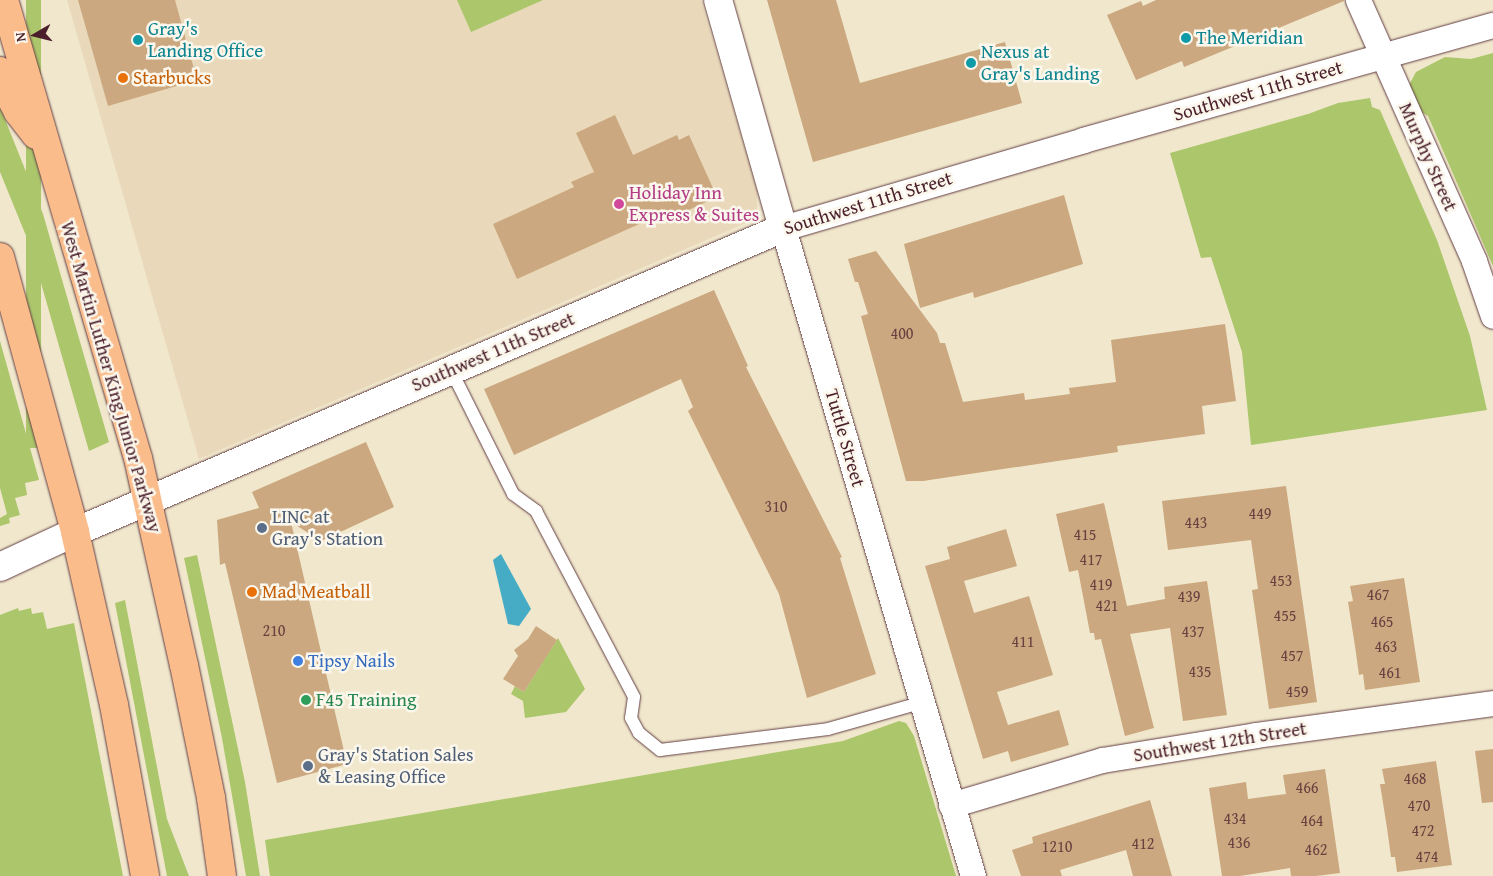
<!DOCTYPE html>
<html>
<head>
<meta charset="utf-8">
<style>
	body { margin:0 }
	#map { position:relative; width:1493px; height:876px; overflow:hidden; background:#f0e7cc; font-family:"Gentium Book Plus",serif }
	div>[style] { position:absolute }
	.built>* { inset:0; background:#e9d9ba }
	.green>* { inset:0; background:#acc66b; transform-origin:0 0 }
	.water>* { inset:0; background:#46acc5 }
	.building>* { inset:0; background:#cba87f }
	.roads { filter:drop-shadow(0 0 1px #633d43) drop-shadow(0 0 1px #633d43) }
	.service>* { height:12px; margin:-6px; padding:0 6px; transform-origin:6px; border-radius:6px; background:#fff }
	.minor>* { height:25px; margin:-12.5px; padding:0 12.5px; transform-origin:12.5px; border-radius:12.5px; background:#fff }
	.tertiary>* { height:28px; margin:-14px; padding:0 14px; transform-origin:14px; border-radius:14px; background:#fff }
	.primary>* { height:28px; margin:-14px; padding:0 14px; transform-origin:14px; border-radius:14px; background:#fabc8b }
	.dots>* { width:14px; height:14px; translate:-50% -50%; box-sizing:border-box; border:2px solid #fbf7ec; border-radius:50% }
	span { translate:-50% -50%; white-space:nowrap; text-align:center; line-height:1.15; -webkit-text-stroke:5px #fbf7ec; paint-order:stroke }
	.number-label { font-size:16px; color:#6a4140 }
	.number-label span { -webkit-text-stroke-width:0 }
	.culture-label { font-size:19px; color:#0d838f }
	.left { translate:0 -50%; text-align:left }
	.food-label { font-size:19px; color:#c56008 }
	.street-label { font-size:19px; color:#4a1f2b }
	.hotel-label { font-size:19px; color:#b23c85 }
	.service-label { font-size:19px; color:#4e5e75 }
	.shop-label { font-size:19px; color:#366cbe }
	.leisure-label { font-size:19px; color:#27864d }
	.north { position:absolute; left:10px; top:10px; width:50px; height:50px; -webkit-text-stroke:4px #fbf7ec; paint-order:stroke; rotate:262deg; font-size:14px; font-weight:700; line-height:20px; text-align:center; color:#4a1f2b }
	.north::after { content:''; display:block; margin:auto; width:18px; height:22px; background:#4a1f2b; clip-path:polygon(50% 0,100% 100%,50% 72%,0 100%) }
</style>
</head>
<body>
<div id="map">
	<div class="built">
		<i style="clip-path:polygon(67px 0,701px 0,757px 190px,757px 209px,753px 217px,746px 223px,199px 459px)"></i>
	</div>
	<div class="green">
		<i style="left:26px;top:0;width:15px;height:448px"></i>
		<i style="clip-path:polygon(457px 0,543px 0,471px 32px)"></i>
		<i style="clip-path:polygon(1493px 53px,1493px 266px,1428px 116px,1416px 109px,1409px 85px,1416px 72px,1445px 57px,1471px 59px)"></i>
		<i style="clip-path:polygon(1370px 98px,1372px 107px,1380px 110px,1437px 240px,1470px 336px,1487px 410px,1251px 445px,1242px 352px,1211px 257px,1201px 258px,1170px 153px,1308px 114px,1338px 103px)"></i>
		<i style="clip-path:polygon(0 107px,43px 214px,109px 442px,89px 451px,31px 248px,0 172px)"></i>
		<i style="clip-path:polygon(0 341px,39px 480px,25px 483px,27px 495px,15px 498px,20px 515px,9px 518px,10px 523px,0 526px,0 518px,7px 514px,0 488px)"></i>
		<i style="clip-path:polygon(197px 555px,245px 782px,260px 876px,246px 876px,222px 738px,184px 558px)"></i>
		<i style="clip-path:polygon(125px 600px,167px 819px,189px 876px,167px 876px,115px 603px)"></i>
		<i style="clip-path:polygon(18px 608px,19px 611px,31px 608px,32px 614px,43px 612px,47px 629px,74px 623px,123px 876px,0 876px,0 615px)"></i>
		<i style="clip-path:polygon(558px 638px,585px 689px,566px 712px,525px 718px,523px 701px,511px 694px,515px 686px,524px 692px)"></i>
		<i style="clip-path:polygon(899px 721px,906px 723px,914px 736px,956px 876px,270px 876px,265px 840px,843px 741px)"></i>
	</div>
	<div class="water">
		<i style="clip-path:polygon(501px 554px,531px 609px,519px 626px,508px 624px,493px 560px)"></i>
	</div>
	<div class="building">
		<i style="clip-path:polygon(78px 0,175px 0,197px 80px,108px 106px)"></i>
		<i style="clip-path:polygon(767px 0,836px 0,860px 83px,1005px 42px,1022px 103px,813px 162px)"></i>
		<i style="clip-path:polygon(1156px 0,1344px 0,1344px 1px,1184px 67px,1182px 61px,1136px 80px,1107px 15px,1141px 1px,1143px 6px)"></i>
		<i style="clip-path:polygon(615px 115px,633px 155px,677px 135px,679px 140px,689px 135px,717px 197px,671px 218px,668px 211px,517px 279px,493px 224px,574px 187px,571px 182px,594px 172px,576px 133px)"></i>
		<i style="clip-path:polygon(1064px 195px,1083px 264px,974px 298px,973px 292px,920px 308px,904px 244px)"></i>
		<i style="clip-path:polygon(876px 251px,937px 333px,940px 343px,945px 343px,963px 402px,1024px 393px,1025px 400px,1070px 394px,1069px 388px,1116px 382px,1111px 340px,1225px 324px,1236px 401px,1202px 406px,1205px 434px,1117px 446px,1118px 452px,923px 481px,906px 481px,861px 316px,868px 314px,858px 282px,855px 282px,848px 259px)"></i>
		<i style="clip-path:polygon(714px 290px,748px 366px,746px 367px,842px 557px,840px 558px,876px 674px,807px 698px,779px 594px,688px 411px,693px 407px,681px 379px,514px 455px,484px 389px)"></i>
		<i style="clip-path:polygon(366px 442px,394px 507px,321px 541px,291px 522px,347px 764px,277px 783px,225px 563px,220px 565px,217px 520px,259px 508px,252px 492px)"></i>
		<i style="clip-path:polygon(1286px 486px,1317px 702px,1269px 709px,1252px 590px,1258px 589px,1251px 540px,1168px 550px,1162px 501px)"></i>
		<i style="clip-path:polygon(1104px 503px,1127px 606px,1165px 599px,1164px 587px,1207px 581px,1227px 715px,1183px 721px,1170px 628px,1130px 634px,1154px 728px,1125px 736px,1101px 639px,1095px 640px,1094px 633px,1090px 633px,1078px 570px,1069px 572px,1056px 514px)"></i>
		<i style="clip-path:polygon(1006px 529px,1017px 566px,964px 581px,974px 613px,1029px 596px,1053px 675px,997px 692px,1008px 725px,1059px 710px,1069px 745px,1011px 762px,1008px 751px,983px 759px,925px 566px,950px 559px,947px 547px)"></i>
		<i style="clip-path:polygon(1404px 578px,1420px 682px,1365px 690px,1363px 674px,1359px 675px,1355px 646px,1348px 602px,1353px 601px,1350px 586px)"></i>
		<i style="clip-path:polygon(536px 626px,557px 640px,524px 692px,503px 679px,518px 656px,514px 650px,528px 639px)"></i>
		<i style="clip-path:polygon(1493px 749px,1493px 802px,1482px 803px,1475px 751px)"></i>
		<i style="clip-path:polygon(1436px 761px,1452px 865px,1397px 872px,1395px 857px,1391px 857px,1387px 828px,1380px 784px,1385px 784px,1382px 769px)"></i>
		<i style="clip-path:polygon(1325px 769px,1340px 873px,1316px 876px,1291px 876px,1290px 868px,1240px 876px,1222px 876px,1209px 788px,1246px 782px,1248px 799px,1286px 794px,1283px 775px)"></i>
		<i style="clip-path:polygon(1150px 800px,1172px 876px,1133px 876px,1126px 850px,1060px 870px,1062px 876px,1021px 876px,1012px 850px,1033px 843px,1032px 837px)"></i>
	</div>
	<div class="roads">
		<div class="service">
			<i style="left:451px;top:370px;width:139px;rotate:63.4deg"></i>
			<i style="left:513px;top:494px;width:29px;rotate:36deg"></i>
			<i style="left:536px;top:511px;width:210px;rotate:62.2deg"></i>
			<i style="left:634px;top:697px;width:21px;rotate:98deg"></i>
			<i style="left:631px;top:718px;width:17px;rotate:62deg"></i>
			<i style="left:639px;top:733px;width:27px;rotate:39deg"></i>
			<i style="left:660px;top:750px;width:169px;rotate:-7.1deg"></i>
			<i style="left:828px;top:729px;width:96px;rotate:-15.8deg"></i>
		</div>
		<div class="minor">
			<i style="left:1358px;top:0;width:286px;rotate:66deg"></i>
			<i style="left:1474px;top:261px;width:58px;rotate:70.9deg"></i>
			<i style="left:951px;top:805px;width:158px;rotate:-16.6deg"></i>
			<i style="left:1102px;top:760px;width:156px;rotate:-9.2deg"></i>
			<i style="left:1256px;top:735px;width:239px;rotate:-7.7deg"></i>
			<i style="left:973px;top:876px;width:675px;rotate:-106.34deg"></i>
			<i style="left:783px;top:228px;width:313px;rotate:-16.3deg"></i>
			<i style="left:1083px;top:140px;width:426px;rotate:-15.7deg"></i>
		</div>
		<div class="tertiary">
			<i style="left:0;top:567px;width:83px;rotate:-25deg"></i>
			<i style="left:75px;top:532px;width:771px;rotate:-23.24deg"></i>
			<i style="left:783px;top:228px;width:237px;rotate:-105.9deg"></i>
		</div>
		<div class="primary">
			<i style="left:4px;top:0;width:477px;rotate:73.7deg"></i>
			<i style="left:138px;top:458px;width:212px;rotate:77.5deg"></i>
			<i style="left:184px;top:665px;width:136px;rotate:78.5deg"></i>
			<i style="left:211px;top:798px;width:79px;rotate:82deg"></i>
			<i style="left:0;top:71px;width:21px;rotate:71deg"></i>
			<i style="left:7px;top:91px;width:24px;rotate:62deg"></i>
			<i style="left:18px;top:112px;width:29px;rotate:52deg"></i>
			<i style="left:0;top:257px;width:285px;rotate:74.7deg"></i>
			<i style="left:75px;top:532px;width:177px;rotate:77.3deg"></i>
			<i style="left:114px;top:705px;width:174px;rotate:79.7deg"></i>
		</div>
	</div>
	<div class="dots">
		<i style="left:1186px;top:38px;background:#0f9aa8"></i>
		<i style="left:138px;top:40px;background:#0f9aa8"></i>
		<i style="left:971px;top:63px;background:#0f9aa8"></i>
		<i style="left:123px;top:78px;background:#e8710a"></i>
		<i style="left:619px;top:204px;background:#d1479c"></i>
		<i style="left:262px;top:528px;background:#5c6f8a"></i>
		<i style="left:252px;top:592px;background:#e8710a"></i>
		<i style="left:298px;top:661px;background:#3f7fe0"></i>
		<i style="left:306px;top:700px;background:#2e9e5b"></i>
		<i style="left:308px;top:766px;background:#5c6f8a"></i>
	</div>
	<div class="number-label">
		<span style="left:902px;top:333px">400</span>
		<span style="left:776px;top:506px">310</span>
		<span style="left:1260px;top:513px">449</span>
		<span style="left:1196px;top:522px">443</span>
		<span style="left:1085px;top:534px">415</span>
		<span style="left:1091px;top:559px">417</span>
		<span style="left:1281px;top:580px">453</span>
		<span style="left:1101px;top:584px">419</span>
		<span style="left:1378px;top:594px">467</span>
		<span style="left:1189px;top:596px">439</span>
		<span style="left:1107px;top:605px">421</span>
		<span style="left:1285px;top:615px">455</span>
		<span style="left:1382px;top:621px">465</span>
		<span style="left:274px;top:630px">210</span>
		<span style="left:1193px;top:631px">437</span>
		<span style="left:1023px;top:641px">411</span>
		<span style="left:1386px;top:646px">463</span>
		<span style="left:1292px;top:655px">457</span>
		<span style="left:1200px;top:671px">435</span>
		<span style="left:1390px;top:672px">461</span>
		<span style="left:1297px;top:691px">459</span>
		<span style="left:1415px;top:778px">468</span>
		<span style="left:1307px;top:787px">466</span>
		<span style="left:1419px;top:805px">470</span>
		<span style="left:1235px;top:818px">434</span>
		<span style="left:1312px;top:820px">464</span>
		<span style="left:1423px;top:830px">472</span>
		<span style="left:1239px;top:842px">436</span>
		<span style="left:1143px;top:843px">412</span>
		<span style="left:1057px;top:846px">1210</span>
		<span style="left:1316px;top:849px">462</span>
		<span style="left:1427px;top:856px">474</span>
	</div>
	<div class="culture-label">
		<span class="left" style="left:148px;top:40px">Gray's<br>Landing Office</span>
		<span class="left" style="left:1196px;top:38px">The Meridian</span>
		<span class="left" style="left:981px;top:63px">Nexus at<br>Gray's Landing</span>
	</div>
	<div class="food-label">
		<span class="left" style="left:133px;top:78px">Starbucks</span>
		<span class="left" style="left:262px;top:592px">Mad Meatball</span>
	</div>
	<div class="street-label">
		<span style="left:1258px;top:91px;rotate:-16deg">Southwest 11th Street</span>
		<span style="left:1428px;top:157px;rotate:66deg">Murphy Street</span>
		<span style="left:868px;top:203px;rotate:-17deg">Southwest 11th Street</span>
		<span style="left:493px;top:352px;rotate:-23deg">Southwest 11th Street</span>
		<span style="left:111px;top:377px;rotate:74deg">West Martin Luther King Junior Parkway</span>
		<span style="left:845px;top:438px;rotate:74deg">Tuttle Street</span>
		<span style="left:1220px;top:742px;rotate:-9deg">Southwest 12th Street</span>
	</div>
	<div class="hotel-label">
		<span class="left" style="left:629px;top:204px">Holiday Inn<br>Express &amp; Suites</span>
	</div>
	<div class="service-label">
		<span class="left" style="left:272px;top:528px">LINC at<br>Gray's Station</span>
		<span class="left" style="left:318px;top:766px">Gray's Station Sales<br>&amp; Leasing Office</span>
	</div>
	<div class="shop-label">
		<span class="left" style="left:308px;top:661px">Tipsy Nails</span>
	</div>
	<div class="leisure-label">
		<span class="left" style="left:316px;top:700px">F45 Training</span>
	</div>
	<div class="north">N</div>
</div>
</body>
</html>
